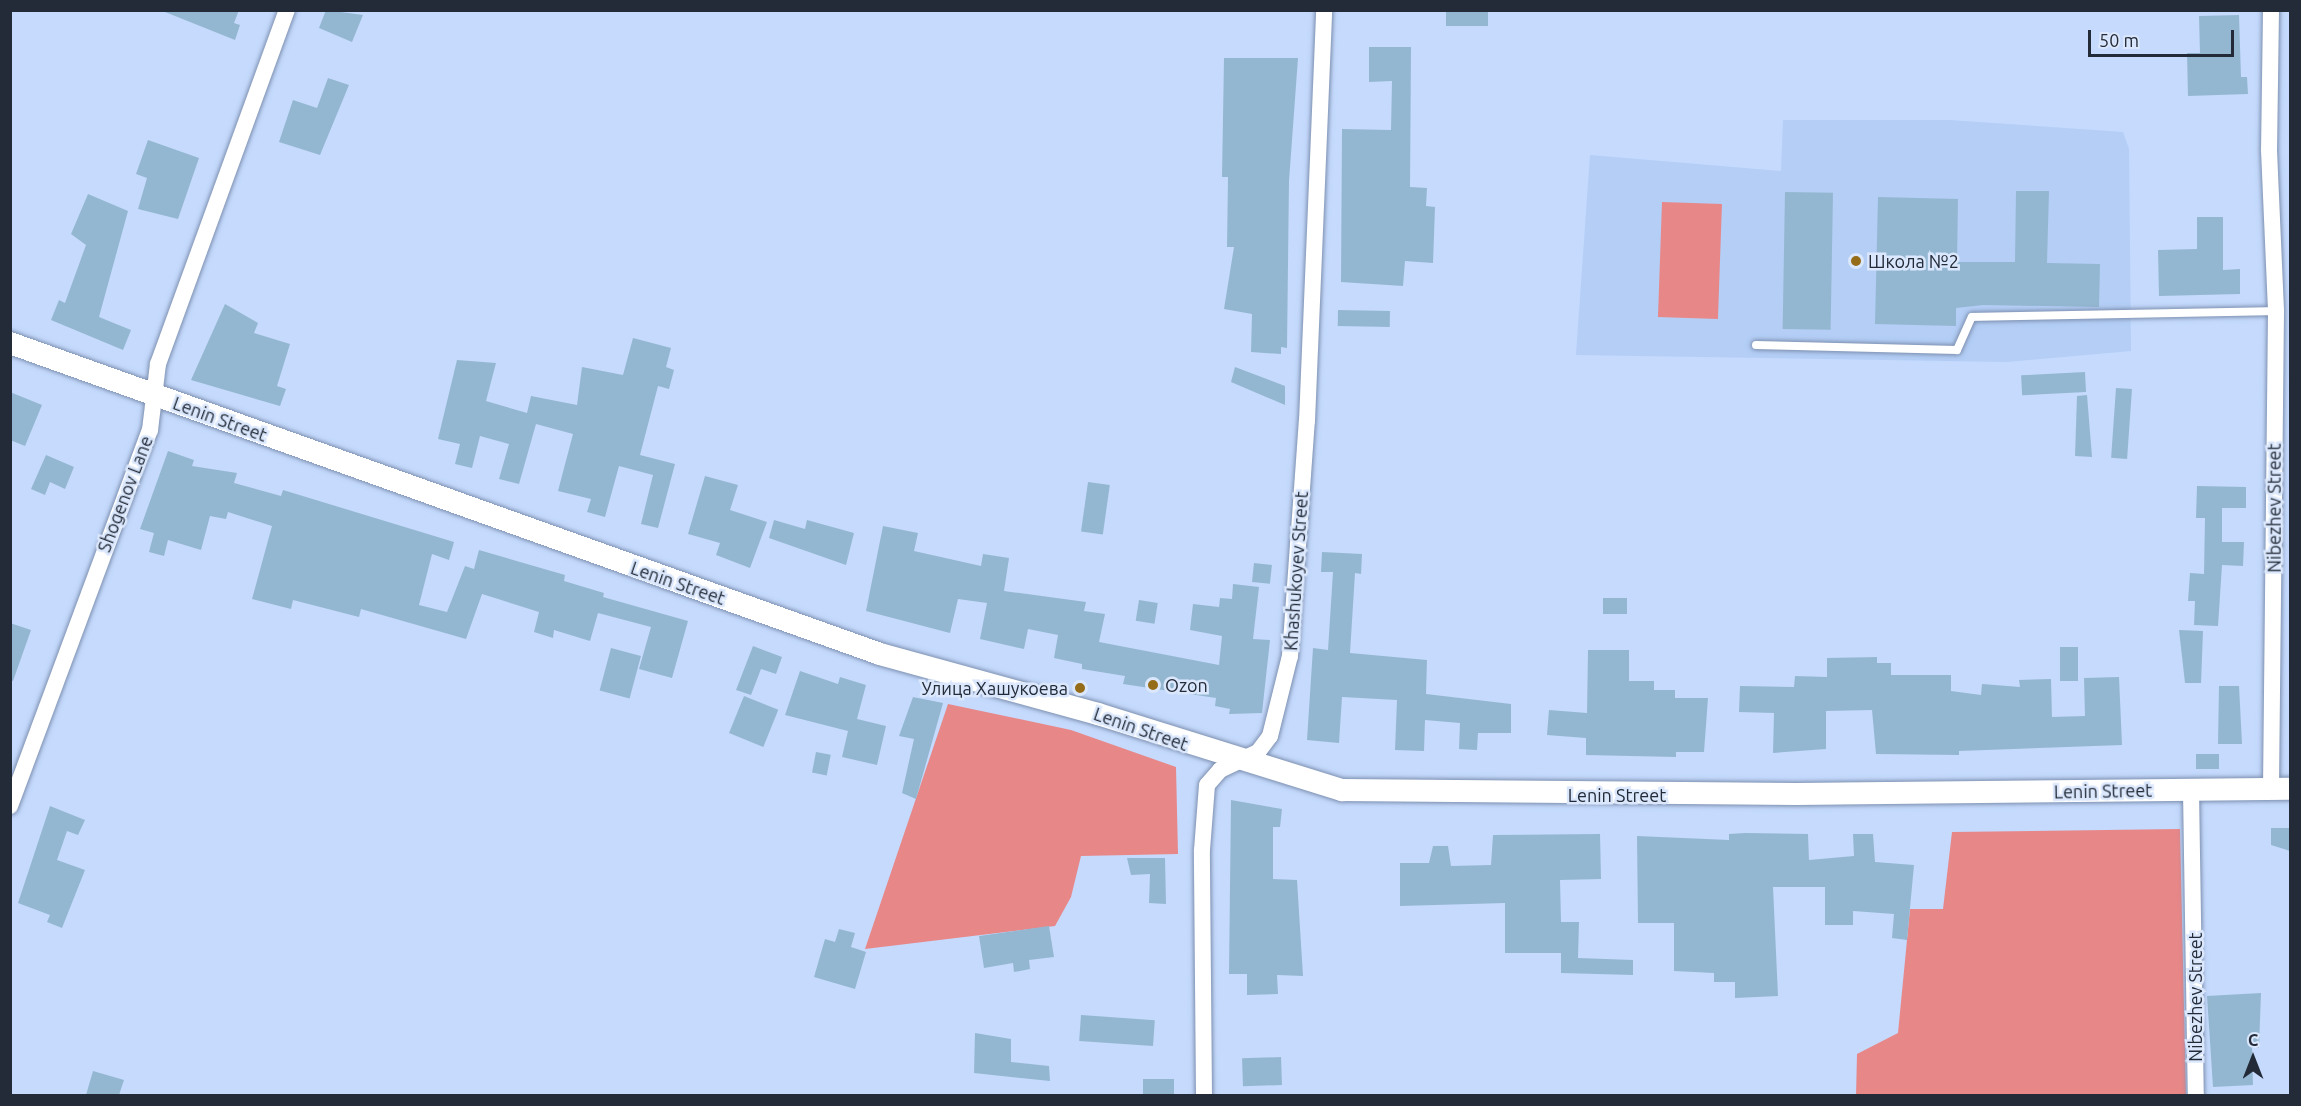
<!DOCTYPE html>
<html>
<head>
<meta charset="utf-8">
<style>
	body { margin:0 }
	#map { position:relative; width:2301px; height:1106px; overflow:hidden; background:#c5dafd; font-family:Ubuntu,sans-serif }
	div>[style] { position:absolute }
	.built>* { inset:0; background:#b4cef6 }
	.green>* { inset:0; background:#e88788; transform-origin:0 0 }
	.building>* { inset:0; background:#94b7d1; transform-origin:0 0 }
	.roads { filter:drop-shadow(0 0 2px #7d90b0) drop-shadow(0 0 2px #7d90b0) }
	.lane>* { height:8px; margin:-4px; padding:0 4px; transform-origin:4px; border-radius:4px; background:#fff }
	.street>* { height:16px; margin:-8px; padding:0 8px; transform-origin:8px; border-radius:8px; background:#fff }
	.secondary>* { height:22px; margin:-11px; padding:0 11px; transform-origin:11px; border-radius:11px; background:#fff }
	.dots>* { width:16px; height:16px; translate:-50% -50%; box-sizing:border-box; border:3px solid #dae7fc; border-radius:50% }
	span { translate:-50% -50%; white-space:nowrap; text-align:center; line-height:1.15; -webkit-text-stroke:5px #dae7fc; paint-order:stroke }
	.poi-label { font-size:18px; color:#232b38 }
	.left { translate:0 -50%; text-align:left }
	.right { translate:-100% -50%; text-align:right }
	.street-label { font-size:18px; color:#232b38 }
	.frame { position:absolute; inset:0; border:12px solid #232b38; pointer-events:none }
	.north { position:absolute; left:2223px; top:1028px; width:60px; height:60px; -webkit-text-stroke:4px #dae7fc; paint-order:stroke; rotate:0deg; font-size:16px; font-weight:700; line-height:24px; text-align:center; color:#232b38 }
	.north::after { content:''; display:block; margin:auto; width:21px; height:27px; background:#232b38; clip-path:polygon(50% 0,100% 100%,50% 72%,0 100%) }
	.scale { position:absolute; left:2088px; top:30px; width:146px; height:27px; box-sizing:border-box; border:3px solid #232b38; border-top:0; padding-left:8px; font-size:18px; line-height:21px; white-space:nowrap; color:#232b38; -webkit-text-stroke:4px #dae7fc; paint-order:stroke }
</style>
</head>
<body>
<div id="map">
	<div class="built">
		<i style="clip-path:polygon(1783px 120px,1949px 120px,2123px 132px,2129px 149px,2131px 351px,2007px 362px,1576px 355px,1590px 155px,1781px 171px)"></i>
	</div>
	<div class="green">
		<i style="left:1662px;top:202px;width:60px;height:115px;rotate:2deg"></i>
		<i style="clip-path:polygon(948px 704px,1071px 730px,1176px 767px,1178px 854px,1081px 856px,1071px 897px,1055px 926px,865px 949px)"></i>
		<i style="clip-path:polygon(2180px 829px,2186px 1095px,1856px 1096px,1857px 1054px,1898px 1033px,1910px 909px,1943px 909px,1952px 832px)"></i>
	</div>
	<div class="building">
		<i style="clip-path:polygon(160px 10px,239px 10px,234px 23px,240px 25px,235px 40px)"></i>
		<i style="clip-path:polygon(326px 10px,363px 15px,352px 42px,319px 28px)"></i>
		<i style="left:1446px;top:10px;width:42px;height:16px"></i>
		<i style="clip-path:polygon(2239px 15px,2241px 77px,2247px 77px,2248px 94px,2188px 96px,2187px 53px,2200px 53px,2199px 16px)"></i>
		<i style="clip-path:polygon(1369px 47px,1411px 47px,1410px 187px,1427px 188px,1426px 206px,1435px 207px,1433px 263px,1405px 261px,1403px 286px,1341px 282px,1342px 129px,1391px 130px,1392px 81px,1369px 82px)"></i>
		<i style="clip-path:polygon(1224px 58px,1298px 58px,1289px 181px,1287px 348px,1281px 347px,1281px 354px,1251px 352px,1252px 314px,1224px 309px,1234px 247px,1227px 247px,1228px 177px,1222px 177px)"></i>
		<i style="clip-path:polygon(328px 78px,349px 85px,320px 155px,279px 142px,293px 100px,317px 108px)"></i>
		<i style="clip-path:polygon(148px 140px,199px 158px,178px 219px,138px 209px,147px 178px,136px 174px)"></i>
		<i style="clip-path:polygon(2016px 191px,2049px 191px,2047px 263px,2100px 264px,2099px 307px,1983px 305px,1956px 308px,1956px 326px,1875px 324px,1878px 197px,1958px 199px,1957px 262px,2015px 262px)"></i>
		<i style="left:1785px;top:192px;width:48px;height:137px;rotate:1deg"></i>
		<i style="clip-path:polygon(88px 194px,128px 211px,99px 317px,131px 330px,123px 350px,51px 320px,59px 300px,65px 303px,86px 245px,71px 234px)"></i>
		<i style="clip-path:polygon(2197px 217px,2223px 217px,2223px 270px,2240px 269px,2240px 294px,2159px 296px,2158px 250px,2197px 249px)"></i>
		<i style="clip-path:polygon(225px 304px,258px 323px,254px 333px,290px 344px,277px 386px,286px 389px,280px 406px,191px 380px)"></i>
		<i style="left:1338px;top:310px;width:52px;height:16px;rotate:1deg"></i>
		<i style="clip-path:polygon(633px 338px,671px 348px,666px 367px,674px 370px,669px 389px,658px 386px,640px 455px,675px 464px,658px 528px,641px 524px,653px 475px,619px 466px,605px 517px,587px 512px,591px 499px,558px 491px,573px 434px,536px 424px,519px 484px,499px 479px,509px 444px,480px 436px,472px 468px,455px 464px,460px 444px,438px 439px,457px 360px,496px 363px,486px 401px,527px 413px,531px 396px,577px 405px,582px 367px,623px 375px)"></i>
		<i style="clip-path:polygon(1235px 367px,1285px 386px,1285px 405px,1231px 382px)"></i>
		<i style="left:2085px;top:372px;width:20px;height:64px;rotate:87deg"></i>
		<i style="left:2116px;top:388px;width:16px;height:70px;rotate:4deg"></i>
		<i style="clip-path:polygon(10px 392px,42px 405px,25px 446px,10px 440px)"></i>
		<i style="clip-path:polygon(2087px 395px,2092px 457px,2075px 456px,2077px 396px)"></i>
		<i style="clip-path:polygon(168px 451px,194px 460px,192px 466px,237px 473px,234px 483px,281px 496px,283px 490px,454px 542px,449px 560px,432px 554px,419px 605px,447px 612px,465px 566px,474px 569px,479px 550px,565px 575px,564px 581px,604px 593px,603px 597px,688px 621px,672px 678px,639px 669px,651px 627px,598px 613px,590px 641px,554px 630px,553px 638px,534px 632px,539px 612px,482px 594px,466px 639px,361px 609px,359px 617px,293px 600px,291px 609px,252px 599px,272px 526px,228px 512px,226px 519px,210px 516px,201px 550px,168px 540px,164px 556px,149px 552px,154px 533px,140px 529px)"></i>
		<i style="clip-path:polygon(46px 455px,74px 467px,65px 489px,50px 482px,45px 495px,31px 489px)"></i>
		<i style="clip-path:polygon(705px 476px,738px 485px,730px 510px,767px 522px,750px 568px,716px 555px,720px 543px,688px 534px)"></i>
		<i style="left:1088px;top:482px;width:22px;height:50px;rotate:8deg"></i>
		<i style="clip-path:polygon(2197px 486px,2246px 487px,2246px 508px,2222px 508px,2222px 542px,2244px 542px,2243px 566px,2222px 565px,2218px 626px,2194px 625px,2195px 601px,2188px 601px,2190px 573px,2204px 574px,2205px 518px,2196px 518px)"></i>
		<i style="clip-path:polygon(774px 520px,805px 529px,807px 520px,854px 533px,846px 565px,769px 538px)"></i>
		<i style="clip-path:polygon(883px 526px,918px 533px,914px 551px,981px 566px,983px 554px,1009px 558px,1004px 591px,1086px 602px,1084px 611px,1105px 614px,1099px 642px,1219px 665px,1222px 636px,1190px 630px,1193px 604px,1219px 607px,1220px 598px,1232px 599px,1233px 584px,1259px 587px,1253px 639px,1270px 640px,1262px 713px,1229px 714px,1230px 709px,1215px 706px,1216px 698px,1123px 684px,1125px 676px,1082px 669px,1082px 664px,1054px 658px,1058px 635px,1028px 629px,1024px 649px,980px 639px,987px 603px,958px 599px,950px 633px,866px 611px)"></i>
		<i style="clip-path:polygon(1322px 552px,1362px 554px,1361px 574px,1355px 573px,1350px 653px,1427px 660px,1426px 694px,1511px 704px,1511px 733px,1478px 733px,1477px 750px,1459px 749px,1460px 723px,1425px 720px,1424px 751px,1395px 750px,1397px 700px,1342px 697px,1339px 743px,1307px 740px,1313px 648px,1328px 650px,1333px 572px,1321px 572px)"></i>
		<i style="left:1254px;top:563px;width:18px;height:19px;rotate:6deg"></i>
		<i style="left:1603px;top:598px;width:24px;height:16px"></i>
		<i style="left:1139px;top:600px;width:19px;height:21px;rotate:9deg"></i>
		<i style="clip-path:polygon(10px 623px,31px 630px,13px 681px,10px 680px)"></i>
		<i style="clip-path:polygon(2179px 630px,2203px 631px,2201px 683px,2185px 683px)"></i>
		<i style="clip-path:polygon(753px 646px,782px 657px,776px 674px,761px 669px,751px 695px,736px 690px)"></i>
		<i style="left:2060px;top:647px;width:18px;height:34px"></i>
		<i style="left:611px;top:648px;width:31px;height:44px;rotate:15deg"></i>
		<i style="clip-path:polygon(1588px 650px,1629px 650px,1629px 681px,1654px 681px,1654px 690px,1675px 690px,1675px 698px,1708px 698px,1704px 752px,1676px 752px,1676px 757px,1586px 755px,1586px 738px,1547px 735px,1549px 710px,1587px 713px)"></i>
		<i style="clip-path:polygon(1877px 657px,1877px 663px,1891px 663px,1891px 675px,1951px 675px,1951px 691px,1981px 695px,1982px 684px,2020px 687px,2019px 680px,2051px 679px,2052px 717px,2085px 716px,2084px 678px,2119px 677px,2122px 745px,1959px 751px,1959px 755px,1876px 754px,1872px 710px,1826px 711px,1826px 749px,1773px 753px,1774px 713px,1739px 712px,1740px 686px,1794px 687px,1795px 676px,1827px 677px,1827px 658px)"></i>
		<i style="clip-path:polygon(800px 671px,838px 684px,840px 677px,866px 685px,857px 719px,886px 726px,877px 765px,842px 757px,848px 731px,785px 715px)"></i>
		<i style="clip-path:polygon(2219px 686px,2239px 686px,2242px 744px,2218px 744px)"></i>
		<i style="left:744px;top:696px;width:37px;height:40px;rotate:22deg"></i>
		<i style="clip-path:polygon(913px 697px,943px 703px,916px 799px,902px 793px,914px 739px,899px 736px)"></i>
		<i style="left:816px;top:752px;width:15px;height:21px;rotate:11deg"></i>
		<i style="left:2196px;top:754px;width:23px;height:15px"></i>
		<i style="clip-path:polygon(1231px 800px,1282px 809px,1280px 827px,1273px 827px,1273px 879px,1297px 880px,1303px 976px,1277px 975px,1278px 994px,1247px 995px,1247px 974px,1229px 974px)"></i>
		<i style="clip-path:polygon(50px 806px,85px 820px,78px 835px,67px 831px,57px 860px,85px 870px,62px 928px,47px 922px,50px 915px,18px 903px)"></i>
		<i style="clip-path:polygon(2271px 828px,2290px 828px,2290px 851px,2271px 845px)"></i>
		<i style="clip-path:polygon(1745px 833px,1808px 834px,1809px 860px,1854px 856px,1853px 834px,1873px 834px,1875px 862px,1914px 865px,1907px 940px,1892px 938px,1894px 914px,1853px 911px,1853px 925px,1825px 925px,1825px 887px,1773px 887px,1778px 996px,1735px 998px,1735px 982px,1714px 982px,1714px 973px,1674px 971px,1674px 923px,1638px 923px,1637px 836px,1729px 840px,1729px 834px)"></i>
		<i style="clip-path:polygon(1600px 834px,1601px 879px,1560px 880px,1561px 922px,1579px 922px,1578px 958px,1633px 960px,1633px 975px,1561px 973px,1561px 953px,1505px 953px,1505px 903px,1400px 906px,1400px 863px,1429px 863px,1433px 846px,1448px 846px,1451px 866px,1491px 865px,1493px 835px)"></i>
		<i style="clip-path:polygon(1127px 858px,1165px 858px,1166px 904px,1149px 903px,1150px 874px,1131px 875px)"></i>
		<i style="clip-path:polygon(1049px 926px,1054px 957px,1029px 960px,1030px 969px,1014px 972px,1013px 963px,984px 968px,979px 936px)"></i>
		<i style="clip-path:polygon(839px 929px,855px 933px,851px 947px,866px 952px,855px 989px,814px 977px,825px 939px,835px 942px)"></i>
		<i style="clip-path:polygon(2261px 993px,2259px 1048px,2252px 1048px,2253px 1085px,2213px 1087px,2207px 996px)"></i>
		<i style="left:1081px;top:1015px;width:74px;height:26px;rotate:4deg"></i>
		<i style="clip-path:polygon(975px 1033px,1011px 1039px,1011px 1062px,1049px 1066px,1050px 1081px,974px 1073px)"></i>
		<i style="left:1281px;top:1057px;width:28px;height:39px;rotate:88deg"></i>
		<i style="clip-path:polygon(93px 1071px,124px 1080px,119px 1095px,86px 1095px)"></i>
		<i style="left:1143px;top:1079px;width:31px;height:16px"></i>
	</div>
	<div class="roads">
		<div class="lane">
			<i style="left:1756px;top:345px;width:201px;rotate:1.4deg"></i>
			<i style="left:1957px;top:350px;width:36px;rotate:-66deg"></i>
			<i style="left:1972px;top:317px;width:304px;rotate:-1.1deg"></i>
		</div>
		<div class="street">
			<i style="left:2271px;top:10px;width:140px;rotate:90.8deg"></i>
			<i style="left:2269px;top:150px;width:161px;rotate:87.5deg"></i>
			<i style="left:2276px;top:311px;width:478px;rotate:90.6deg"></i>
			<i style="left:2191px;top:790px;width:306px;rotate:89.1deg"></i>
			<i style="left:10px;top:806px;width:401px;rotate:-69.6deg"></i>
			<i style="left:150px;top:430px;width:66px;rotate:-83.1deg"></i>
			<i style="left:158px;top:364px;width:377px;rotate:-70deg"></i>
			<i style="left:1204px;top:1096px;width:246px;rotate:-90.5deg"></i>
			<i style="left:1202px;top:850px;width:65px;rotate:-85.6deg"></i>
			<i style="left:1207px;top:785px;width:20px;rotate:-49deg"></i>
			<i style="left:1220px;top:770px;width:42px;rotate:-25.3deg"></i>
			<i style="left:1258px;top:752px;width:20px;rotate:-53deg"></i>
			<i style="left:1270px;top:736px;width:82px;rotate:-76deg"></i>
			<i style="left:1290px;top:656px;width:236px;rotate:-85.9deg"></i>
			<i style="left:1307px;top:421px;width:411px;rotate:-87.6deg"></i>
		</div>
		<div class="secondary">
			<i style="left:10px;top:343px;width:924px;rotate:19.67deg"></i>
			<i style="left:880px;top:654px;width:226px;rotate:15.4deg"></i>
			<i style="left:1098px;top:714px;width:256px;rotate:17.3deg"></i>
			<i style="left:1342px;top:790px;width:454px;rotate:0.5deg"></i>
			<i style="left:1796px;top:794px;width:494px;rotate:-0.6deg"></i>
		</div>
	</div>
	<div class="dots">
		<i style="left:1856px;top:261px;background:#956c17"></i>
		<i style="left:1153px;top:685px;background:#956c17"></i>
		<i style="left:1080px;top:688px;background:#956c17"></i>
	</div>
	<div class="poi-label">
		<span class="left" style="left:1868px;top:261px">Школа №2</span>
		<span class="left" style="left:1165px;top:685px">Ozon</span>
		<span class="right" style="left:1068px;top:688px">Улица Хашукоева</span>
	</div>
	<div class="street-label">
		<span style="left:220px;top:419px;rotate:20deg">Lenin Street</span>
		<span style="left:125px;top:494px;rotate:-69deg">Shogenov Lane</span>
		<span style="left:2274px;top:508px;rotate:-90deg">Nibezhev Street</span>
		<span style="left:1296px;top:571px;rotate:-86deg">Khashukoyev Street</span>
		<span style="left:678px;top:583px;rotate:19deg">Lenin Street</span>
		<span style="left:1141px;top:729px;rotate:19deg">Lenin Street</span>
		<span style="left:2103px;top:791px;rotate:-1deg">Lenin Street</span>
		<span style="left:1617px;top:795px">Lenin Street</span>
		<span style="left:2195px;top:997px;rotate:-90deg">Nibezhev Street</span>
	</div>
	<div class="frame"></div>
	<div class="north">С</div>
	<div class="scale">50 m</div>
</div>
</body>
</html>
